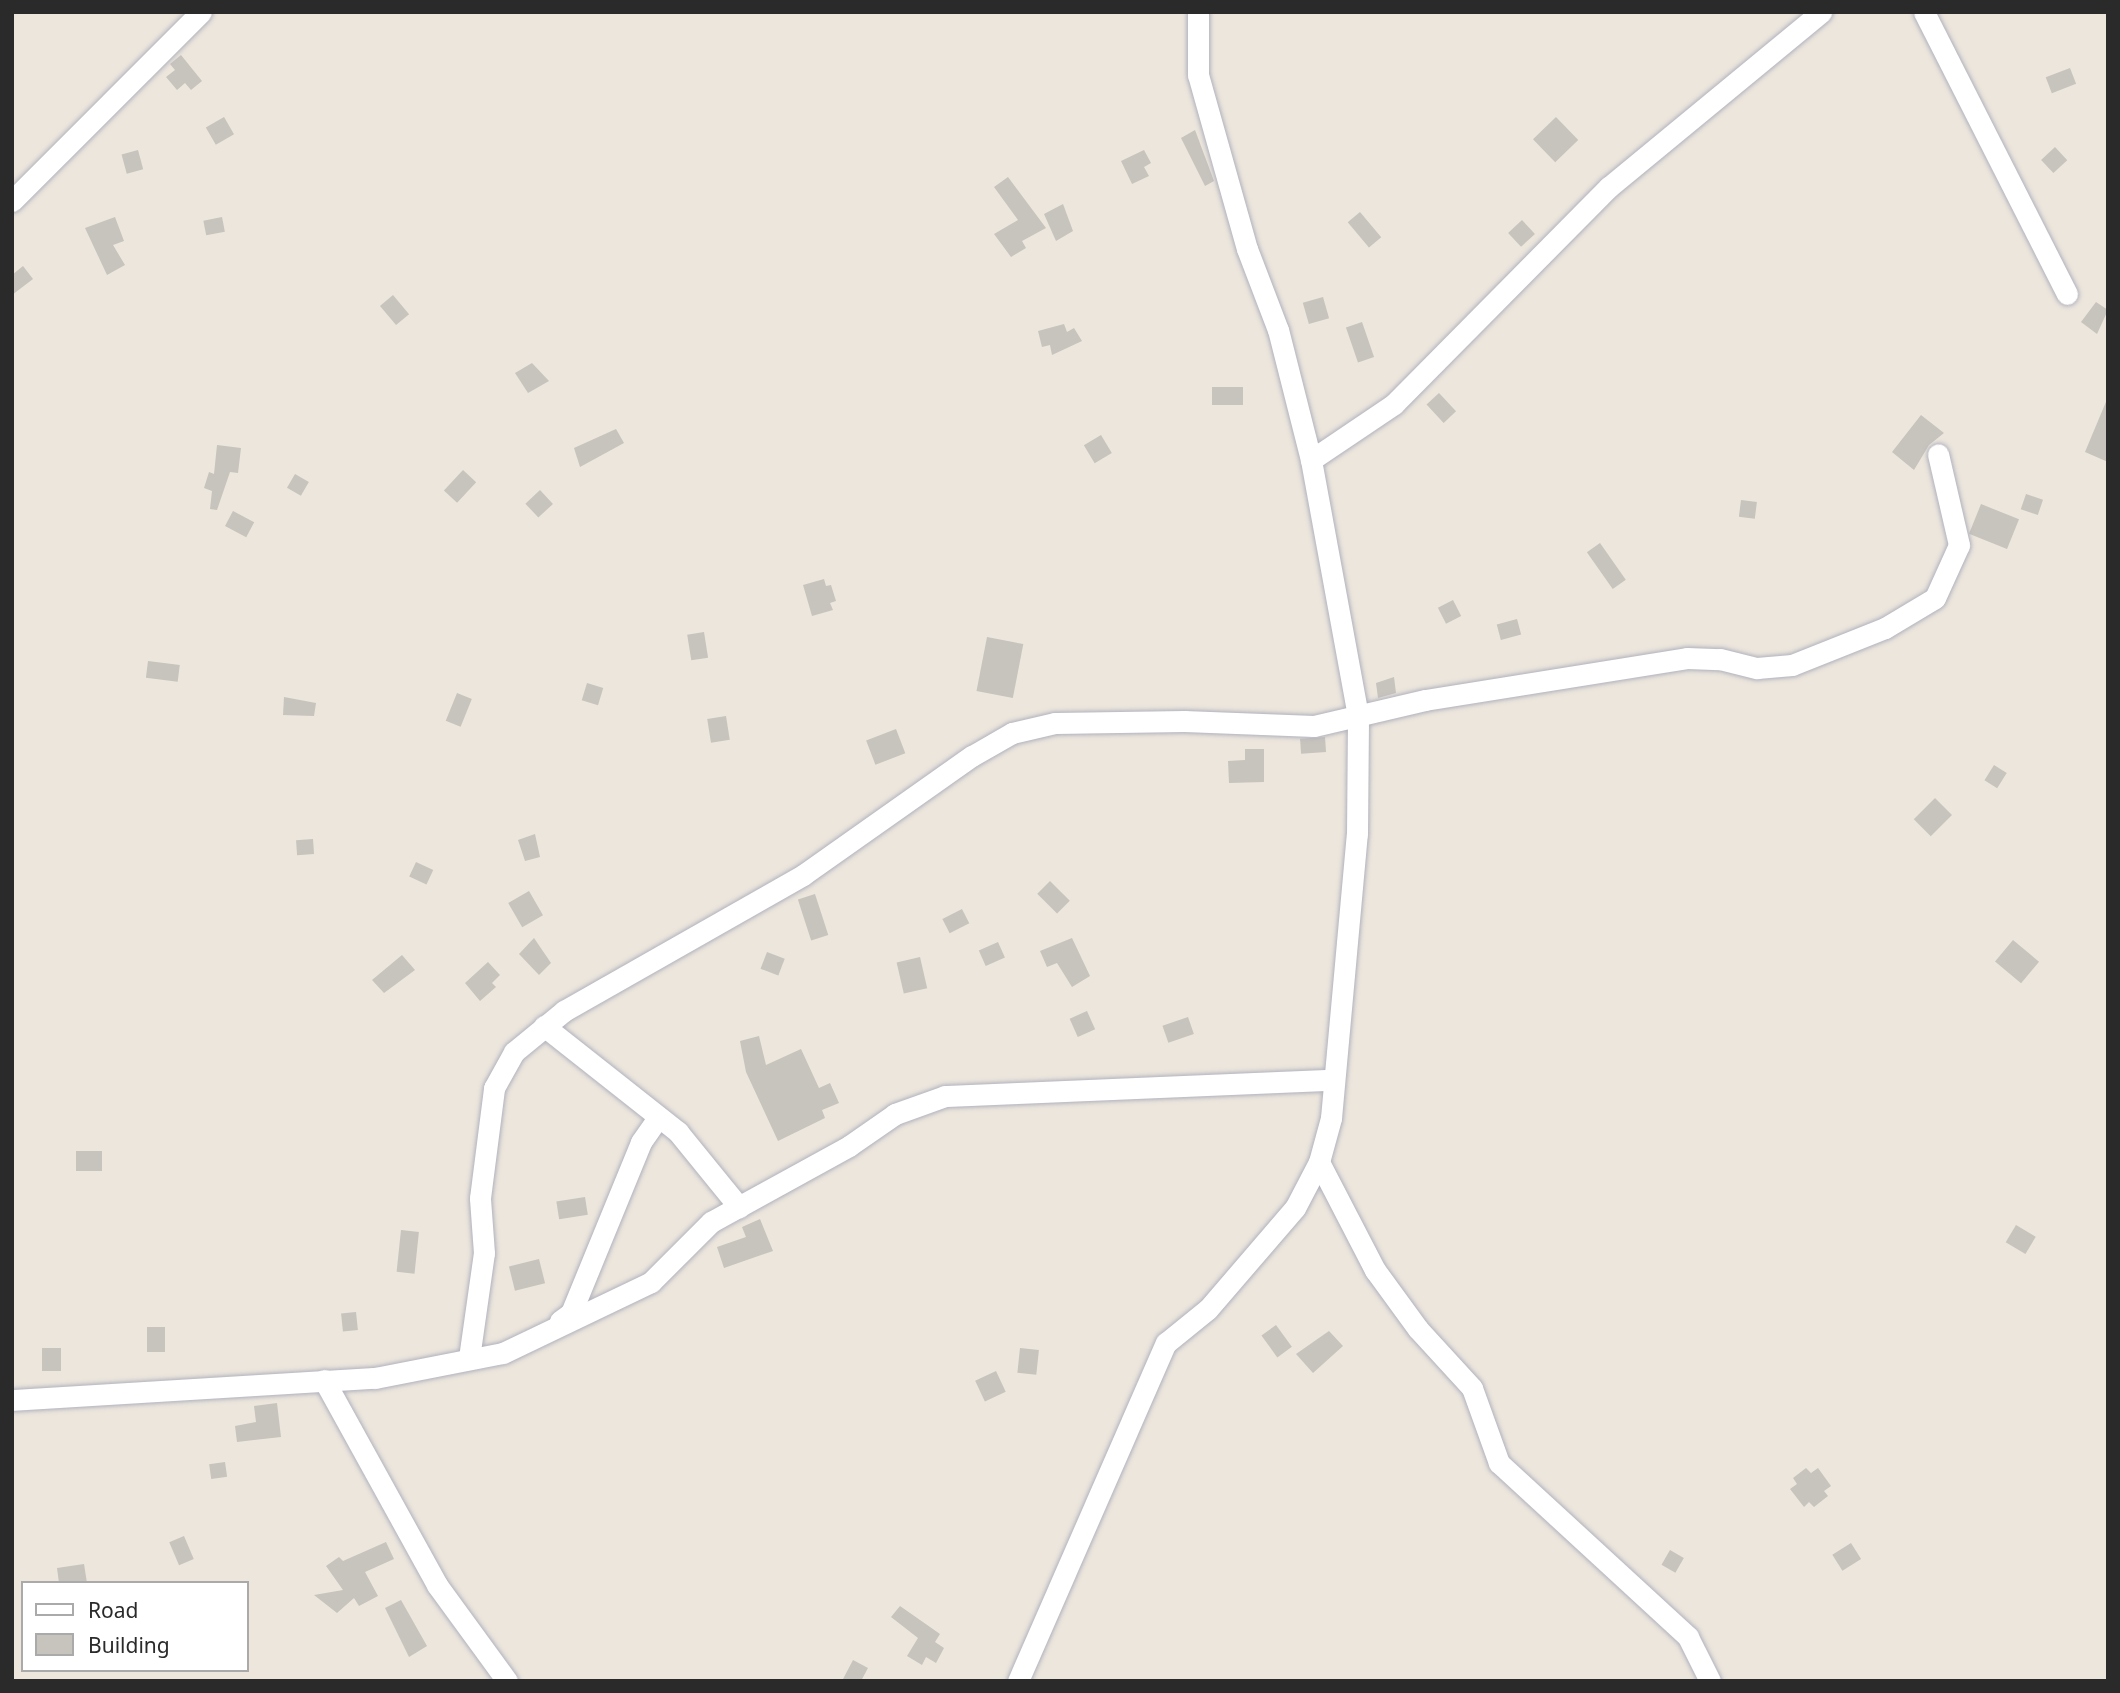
<!DOCTYPE html>
<html>
<head>
<meta charset="utf-8">
<style>
	body { margin:0 }
	#map { position:relative; width:2120px; height:1693px; overflow:hidden; background:#ece6dd; font-family:"Noto Sans",sans-serif }
	div>[style] { position:absolute }
	.building>* { inset:0; background:#c7c3bd; transform-origin:0 0 }
	.roads { filter:drop-shadow(0 0 2px #b1b2bd) drop-shadow(0 0 2px #b1b2bd) }
	.minor>* { height:21px; margin:-10.5px; padding:0 10.5px; transform-origin:10.5px; border-radius:10.5px; background:#fff }
	span { translate:-50% -50%; white-space:nowrap; text-align:center; line-height:1.15; -webkit-text-stroke:6px #fff; paint-order:stroke }
	.frame { position:absolute; inset:0; border:14px solid #2a2a2a; pointer-events:none }
	.legend { position:absolute; left:21px; top:1581px; width:228px; height:91px; box-sizing:border-box; background:#fff; border:2px solid #aaa; margin:0; padding:9px 12px; list-style:none; font-size:21px; color:#2a2a2a }
	.legend li { display:flex; align-items:center; gap:14px; height:35px }
	.legend b { width:35px; border:2px solid #aaa }
</style>
</head>
<body>
<div id="map">
	<div class="building">
		<i style="clip-path:polygon(181px 55px,202px 81px,191px 90px,185px 83px,177px 90px,166px 77px,175px 70px,170px 64px)"></i>
		<i style="left:2070px;top:68px;width:17px;height:26px;rotate:69deg"></i>
		<i style="left:224px;top:117px;width:20px;height:21px;rotate:60deg"></i>
		<i style="left:1556px;top:117px;width:32px;height:32px;rotate:46deg"></i>
		<i style="clip-path:polygon(1195px 130px,1214px 181px,1205px 186px,1181px 138px)"></i>
		<i style="left:2055px;top:147px;width:18px;height:19px;rotate:47deg"></i>
		<i style="left:138px;top:150px;width:20px;height:17px;rotate:75deg"></i>
		<i style="clip-path:polygon(1144px 150px,1151px 163px,1144px 167px,1149px 176px,1132px 184px,1121px 161px)"></i>
		<i style="clip-path:polygon(1008px 177px,1046px 228px,1022px 241px,1026px 248px,1011px 257px,994px 234px,1018px 220px,994px 187px)"></i>
		<i style="clip-path:polygon(1063px 204px,1073px 231px,1056px 241px,1044px 214px)"></i>
		<i style="left:1360px;top:212px;width:33px;height:16px;rotate:50deg"></i>
		<i style="clip-path:polygon(115px 217px,124px 241px,113px 245px,125px 265px,107px 275px,85px 228px)"></i>
		<i style="left:222px;top:217px;width:15px;height:19px;rotate:79deg"></i>
		<i style="left:1522px;top:220px;width:19px;height:19px;rotate:47deg"></i>
		<i style="clip-path:polygon(23px 266px,33px 279px,12px 295px,12px 275px)"></i>
		<i style="left:393px;top:295px;width:25px;height:17px;rotate:50deg"></i>
		<i style="left:1323px;top:297px;width:22px;height:21px;rotate:74deg"></i>
		<i style="clip-path:polygon(2096px 302px,2108px 310px,2097px 334px,2081px 322px)"></i>
		<i style="left:1362px;top:322px;width:37px;height:17px;rotate:71deg"></i>
		<i style="clip-path:polygon(1064px 324px,1067px 332px,1074px 328px,1082px 341px,1052px 355px,1050px 345px,1042px 347px,1038px 331px)"></i>
		<i style="clip-path:polygon(532px 363px,549px 381px,528px 393px,515px 373px)"></i>
		<i style="left:1212px;top:387px;width:31px;height:18px"></i>
		<i style="left:1439px;top:393px;width:25px;height:17px;rotate:47deg"></i>
		<i style="clip-path:polygon(2108px 397px,2108px 462px,2085px 452px)"></i>
		<i style="clip-path:polygon(1921px 415px,1944px 433px,1929px 445px,1914px 470px,1892px 452px)"></i>
		<i style="clip-path:polygon(616px 429px,624px 443px,580px 467px,574px 448px)"></i>
		<i style="left:1101px;top:435px;width:21px;height:20px;rotate:59deg"></i>
		<i style="clip-path:polygon(217px 445px,241px 448px,238px 473px,230px 472px,217px 510px,210px 509px,212px 491px,204px 488px,209px 472px,214px 474px)"></i>
		<i style="left:463px;top:470px;width:18px;height:28px;rotate:43deg"></i>
		<i style="left:295px;top:474px;width:16px;height:16px;rotate:30deg"></i>
		<i style="left:540px;top:490px;width:19px;height:20px;rotate:47deg"></i>
		<i style="left:2026px;top:494px;width:18px;height:16px;rotate:19deg"></i>
		<i style="left:1741px;top:500px;width:16px;height:17px;rotate:7deg"></i>
		<i style="left:1981px;top:504px;width:41px;height:32px;rotate:22deg"></i>
		<i style="left:233px;top:511px;width:24px;height:17px;rotate:28deg"></i>
		<i style="left:1600px;top:543px;width:45px;height:16px;rotate:55deg"></i>
		<i style="clip-path:polygon(824px 579px,826px 586px,831px 585px,836px 601px,830px 603px,833px 610px,812px 616px,803px 585px)"></i>
		<i style="left:1453px;top:600px;width:18px;height:17px;rotate:63deg"></i>
		<i style="left:1517px;top:619px;width:16px;height:21px;rotate:75deg"></i>
		<i style="left:704px;top:632px;width:26px;height:17px;rotate:81deg"></i>
		<i style="left:987px;top:637px;width:37px;height:55px;rotate:11deg"></i>
		<i style="left:148px;top:661px;width:32px;height:17px;rotate:7deg"></i>
		<i style="clip-path:polygon(1394px 677px,1396px 693px,1378px 698px,1376px 683px)"></i>
		<i style="left:587px;top:683px;width:17px;height:18px;rotate:17deg"></i>
		<i style="left:457px;top:693px;width:16px;height:30px;rotate:22deg"></i>
		<i style="clip-path:polygon(284px 697px,316px 703px,314px 716px,283px 715px)"></i>
		<i style="left:726px;top:716px;width:24px;height:19px;rotate:81deg"></i>
		<i style="left:896px;top:729px;width:26px;height:32px;rotate:69deg"></i>
		<i style="left:1325px;top:737px;width:15px;height:25px;rotate:86deg"></i>
		<i style="clip-path:polygon(1245px 749px,1264px 749px,1264px 782px,1229px 783px,1228px 761px,1245px 760px)"></i>
		<i style="left:1994px;top:765px;width:15px;height:18px;rotate:32deg"></i>
		<i style="left:1935px;top:798px;width:24px;height:30px;rotate:45deg"></i>
		<i style="clip-path:polygon(535px 834px,540px 857px,525px 861px,518px 840px)"></i>
		<i style="left:313px;top:839px;width:15px;height:17px;rotate:86deg"></i>
		<i style="left:416px;top:862px;width:19px;height:16px;rotate:25deg"></i>
		<i style="left:1050px;top:881px;width:28px;height:18px;rotate:45deg"></i>
		<i style="left:529px;top:891px;width:28px;height:24px;rotate:60deg"></i>
		<i style="left:815px;top:894px;width:43px;height:18px;rotate:72deg"></i>
		<i style="left:962px;top:909px;width:16px;height:22px;rotate:63deg"></i>
		<i style="clip-path:polygon(534px 938px,551px 963px,539px 975px,519px 954px)"></i>
		<i style="clip-path:polygon(1072px 938px,1090px 976px,1072px 987px,1057px 963px,1047px 967px,1040px 951px)"></i>
		<i style="left:2013px;top:940px;width:34px;height:28px;rotate:40deg"></i>
		<i style="left:998px;top:942px;width:17px;height:21px;rotate:66deg"></i>
		<i style="left:767px;top:952px;width:19px;height:18px;rotate:21deg"></i>
		<i style="clip-path:polygon(402px 955px,415px 970px,384px 993px,372px 980px)"></i>
		<i style="left:920px;top:957px;width:32px;height:24px;rotate:77deg"></i>
		<i style="clip-path:polygon(488px 962px,500px 975px,492px 983px,496px 987px,480px 1001px,465px 983px)"></i>
		<i style="left:1087px;top:1011px;width:20px;height:19px;rotate:66deg"></i>
		<i style="left:1188px;top:1017px;width:18px;height:27px;rotate:71deg"></i>
		<i style="clip-path:polygon(759px 1036px,766px 1065px,801px 1049px,819px 1088px,830px 1083px,839px 1103px,822px 1110px,825px 1118px,778px 1141px,746px 1072px,740px 1041px)"></i>
		<i style="left:76px;top:1151px;width:26px;height:20px"></i>
		<i style="left:585px;top:1197px;width:18px;height:29px;rotate:81deg"></i>
		<i style="clip-path:polygon(760px 1219px,773px 1251px,724px 1268px,717px 1247px,746px 1237px,742px 1227px)"></i>
		<i style="left:2016px;top:1225px;width:23px;height:20px;rotate:31deg"></i>
		<i style="left:401px;top:1230px;width:18px;height:42px;rotate:6deg"></i>
		<i style="left:539px;top:1259px;width:25px;height:31px;rotate:76deg"></i>
		<i style="left:356px;top:1312px;width:18px;height:15px;rotate:84deg"></i>
		<i style="left:1276px;top:1325px;width:27px;height:18px;rotate:54deg"></i>
		<i style="left:165px;top:1327px;width:25px;height:18px;rotate:90deg"></i>
		<i style="clip-path:polygon(1329px 1331px,1343px 1346px,1313px 1373px,1296px 1354px)"></i>
		<i style="left:42px;top:1348px;width:19px;height:23px"></i>
		<i style="left:1020px;top:1348px;width:19px;height:25px;rotate:6deg"></i>
		<i style="left:996px;top:1371px;width:23px;height:23px;rotate:65deg"></i>
		<i style="clip-path:polygon(277px 1403px,281px 1437px,237px 1442px,235px 1426px,256px 1422px,254px 1406px)"></i>
		<i style="left:225px;top:1462px;width:15px;height:16px;rotate:82deg"></i>
		<i style="clip-path:polygon(1806px 1468px,1811px 1473px,1818px 1468px,1831px 1486px,1824px 1491px,1828px 1496px,1814px 1507px,1809px 1502px,1804px 1507px,1790px 1489px,1797px 1484px,1793px 1478px)"></i>
		<i style="left:184px;top:1536px;width:25px;height:16px;rotate:67deg"></i>
		<i style="clip-path:polygon(386px 1542px,394px 1559px,365px 1572px,378px 1596px,359px 1606px,354px 1598px,337px 1613px,314px 1595px,343px 1590px,326px 1566px,339px 1557px,343px 1561px)"></i>
		<i style="left:1851px;top:1543px;width:19px;height:22px;rotate:58deg"></i>
		<i style="left:1670px;top:1550px;width:16px;height:17px;rotate:30deg"></i>
		<i style="clip-path:polygon(84px 1564px,87px 1583px,59px 1583px,57px 1568px)"></i>
		<i style="clip-path:polygon(401px 1600px,427px 1646px,409px 1657px,385px 1608px)"></i>
		<i style="clip-path:polygon(900px 1606px,940px 1634px,935px 1642px,944px 1648px,936px 1663px,926px 1657px,922px 1665px,907px 1656px,918px 1638px,891px 1617px)"></i>
		<i style="clip-path:polygon(853px 1660px,868px 1668px,861px 1681px,842px 1681px)"></i>
	</div>
	<div class="roads">
		<div class="minor">
			<i style="left:1924px;top:12px;width:316px;rotate:63.1deg"></i>
			<i style="left:12px;top:201px;width:267px;rotate:-45deg"></i>
			<i style="left:1311px;top:460px;width:100px;rotate:-34deg"></i>
			<i style="left:1394px;top:404px;width:305px;rotate:-45.3deg"></i>
			<i style="left:1609px;top:187px;width:275px;rotate:-39.5deg"></i>
			<i style="left:544px;top:1026px;width:171px;rotate:38.3deg"></i>
			<i style="left:678px;top:1132px;width:97px;rotate:50.9deg"></i>
			<i style="left:1319px;top:1162px;width:122px;rotate:62.6deg"></i>
			<i style="left:1375px;top:1270px;width:73px;rotate:53.9deg"></i>
			<i style="left:1418px;top:1329px;width:80px;rotate:47.5deg"></i>
			<i style="left:1472px;top:1388px;width:80px;rotate:70.2deg"></i>
			<i style="left:1499px;top:1463px;width:257px;rotate:42.6deg"></i>
			<i style="left:1688px;top:1637px;width:49px;rotate:63.4deg"></i>
			<i style="left:560px;top:1321px;width:14px;rotate:-36deg"></i>
			<i style="left:571px;top:1313px;width:185px;rotate:-67.7deg"></i>
			<i style="left:641px;top:1142px;width:29px;rotate:-55deg"></i>
			<i style="left:469px;top:1358px;width:106px;rotate:-81.9deg"></i>
			<i style="left:484px;top:1253px;width:55px;rotate:-94.2deg"></i>
			<i style="left:480px;top:1198px;width:111px;rotate:-82.7deg"></i>
			<i style="left:494px;top:1088px;width:41px;rotate:-60.9deg"></i>
			<i style="left:514px;top:1052px;width:65px;rotate:-39.4deg"></i>
			<i style="left:564px;top:1011px;width:275px;rotate:-29.6deg"></i>
			<i style="left:803px;top:875px;width:207px;rotate:-35.2deg"></i>
			<i style="left:972px;top:756px;width:46px;rotate:-29.9deg"></i>
			<i style="left:1012px;top:733px;width:44px;rotate:-13.1deg"></i>
			<i style="left:1055px;top:723px;width:129px;rotate:-0.9deg"></i>
			<i style="left:1184px;top:721px;width:130px;rotate:2.2deg"></i>
			<i style="left:1314px;top:726px;width:114px;rotate:-13.2deg"></i>
			<i style="left:1425px;top:700px;width:265px;rotate:-9.1deg"></i>
			<i style="left:1687px;top:658px;width:33px;rotate:2deg"></i>
			<i style="left:1720px;top:659px;width:38px;rotate:14deg"></i>
			<i style="left:1757px;top:668px;width:35px;rotate:-5deg"></i>
			<i style="left:1792px;top:665px;width:100px;rotate:-21.7deg"></i>
			<i style="left:1885px;top:628px;width:58px;rotate:-31deg"></i>
			<i style="left:1935px;top:598px;width:58px;rotate:-65.6deg"></i>
			<i style="left:1959px;top:545px;width:93px;rotate:-103deg"></i>
			<i style="left:324px;top:1380px;width:234px;rotate:61.1deg"></i>
			<i style="left:437px;top:1585px;width:119px;rotate:53.9deg"></i>
			<i style="left:12px;top:1400px;width:364px;rotate:-3.5deg"></i>
			<i style="left:375px;top:1378px;width:130px;rotate:-11.1deg"></i>
			<i style="left:503px;top:1353px;width:164px;rotate:-25.6deg"></i>
			<i style="left:651px;top:1282px;width:85px;rotate:-45deg"></i>
			<i style="left:711px;top:1222px;width:158px;rotate:-28.8deg"></i>
			<i style="left:849px;top:1146px;width:56px;rotate:-34.8deg"></i>
			<i style="left:895px;top:1114px;width:53px;rotate:-19.8deg"></i>
			<i style="left:945px;top:1096px;width:388px;rotate:-2.4deg"></i>
			<i style="left:1018px;top:1681px;width:369px;rotate:-66.4deg"></i>
			<i style="left:1166px;top:1343px;width:54px;rotate:-39deg"></i>
			<i style="left:1208px;top:1309px;width:133px;rotate:-49.3deg"></i>
			<i style="left:1295px;top:1208px;width:52px;rotate:-62.4deg"></i>
			<i style="left:1319px;top:1162px;width:46px;rotate:-74.7deg"></i>
			<i style="left:1331px;top:1118px;width:285px;rotate:-84.8deg"></i>
			<i style="left:1357px;top:834px;width:118px;rotate:-89.5deg"></i>
			<i style="left:1358px;top:716px;width:260px;rotate:-100.4deg"></i>
			<i style="left:1311px;top:460px;width:134px;rotate:-104.2deg"></i>
			<i style="left:1278px;top:330px;width:87px;rotate:-110.9deg"></i>
			<i style="left:1247px;top:249px;width:181px;rotate:-105.7deg"></i>
			<i style="left:1198px;top:75px;width:63px;rotate:-90deg"></i>
		</div>
	</div>
	<div class="frame"></div>
	<ul class="legend">
	<li><b style="height:9px;background:#fff"></b>Road</li>
	<li><b style="height:19px;background:#c7c3bd"></b>Building</li>
	</ul>
</div>
</body>
</html>
